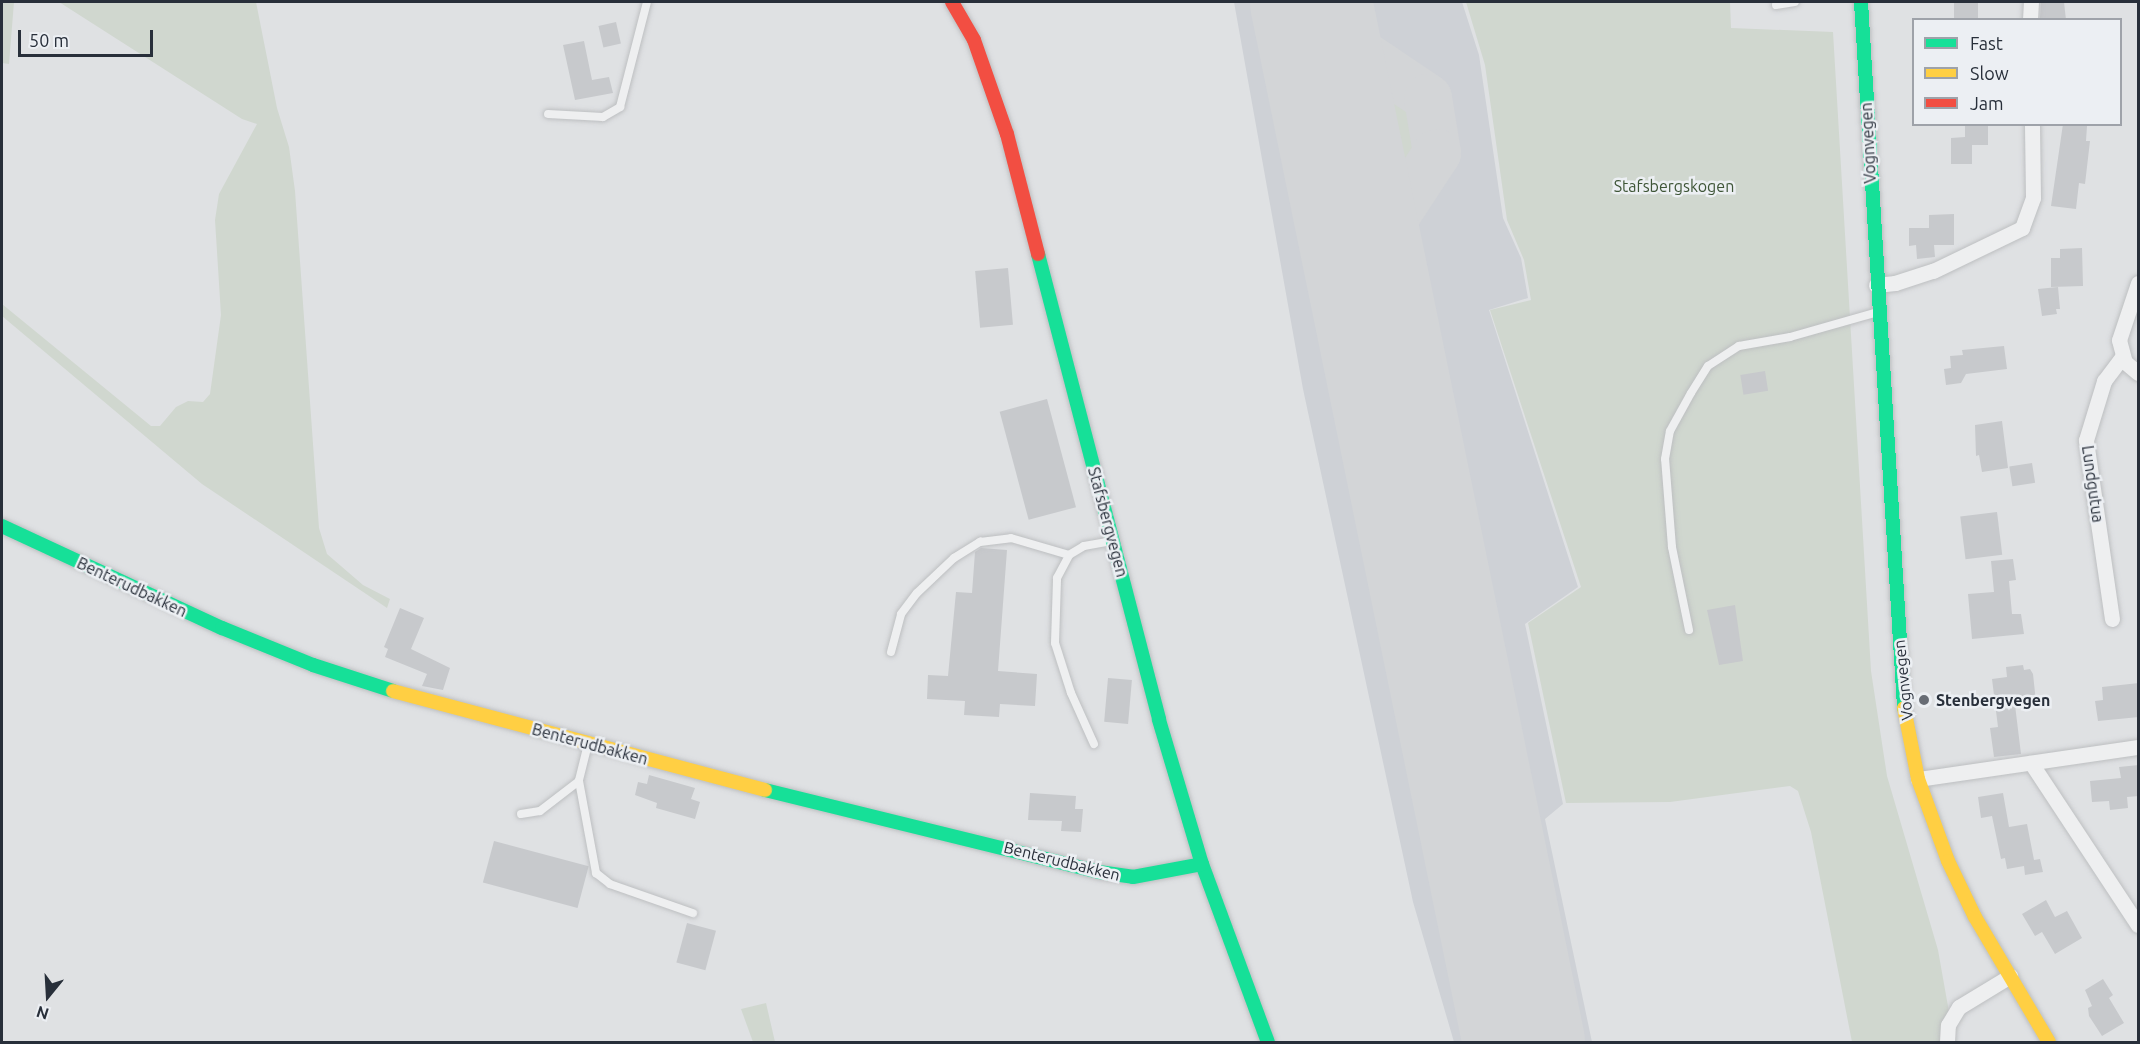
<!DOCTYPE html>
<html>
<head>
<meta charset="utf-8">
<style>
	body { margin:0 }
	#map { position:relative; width:2140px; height:1044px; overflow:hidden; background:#dfe1e3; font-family:Ubuntu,sans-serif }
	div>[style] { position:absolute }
	.built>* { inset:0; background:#ced1d6 }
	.green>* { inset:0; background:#d0d7cf }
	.taxiway>* { height:48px; margin:-24px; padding:0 24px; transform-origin:24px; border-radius:24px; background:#d3d5d7 }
	.runway>* { height:122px; margin:-61px; padding:0 61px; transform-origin:61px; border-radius:61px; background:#d3d5d7 }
	.building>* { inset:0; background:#c7c9cc; transform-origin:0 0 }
	.roads { filter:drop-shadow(0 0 2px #bdbfc1) drop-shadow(0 0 2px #bdbfc1) }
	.lane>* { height:8px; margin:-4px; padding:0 4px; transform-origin:4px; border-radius:4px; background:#eeeff0 }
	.street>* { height:15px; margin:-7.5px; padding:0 7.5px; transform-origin:7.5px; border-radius:7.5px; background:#eeeff0 }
	.fast>* { height:14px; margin:-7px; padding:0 7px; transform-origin:7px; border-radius:7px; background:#16e098 }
	.slow>* { height:14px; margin:-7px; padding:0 7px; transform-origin:7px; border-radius:7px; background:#ffcf43 }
	.jam>* { height:14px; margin:-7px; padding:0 7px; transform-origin:7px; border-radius:7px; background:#f24e42 }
	.dots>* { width:16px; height:16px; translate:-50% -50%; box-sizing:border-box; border:3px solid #eceff3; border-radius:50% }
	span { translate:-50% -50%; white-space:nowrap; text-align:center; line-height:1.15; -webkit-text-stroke:5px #eceff3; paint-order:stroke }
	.street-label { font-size:16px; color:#282f3a }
	.park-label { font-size:16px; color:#3e5537 }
	.poi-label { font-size:16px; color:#282f3a; font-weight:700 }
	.left { translate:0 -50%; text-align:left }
	.frame { position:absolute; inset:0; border:3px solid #282f3a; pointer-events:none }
	.legend { position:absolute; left:1912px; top:18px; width:210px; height:108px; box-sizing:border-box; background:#eceff3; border:2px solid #9ea2a9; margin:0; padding:8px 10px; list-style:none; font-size:18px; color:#282f3a }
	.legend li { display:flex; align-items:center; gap:12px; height:30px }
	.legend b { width:30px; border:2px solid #9ea2a9 }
	.north { position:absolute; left:18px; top:966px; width:60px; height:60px; -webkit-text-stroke:4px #eceff3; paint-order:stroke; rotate:198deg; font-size:16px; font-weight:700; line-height:24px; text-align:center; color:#282f3a }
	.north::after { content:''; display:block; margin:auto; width:21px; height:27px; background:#282f3a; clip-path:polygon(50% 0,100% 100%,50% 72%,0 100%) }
	.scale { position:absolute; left:18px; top:30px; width:135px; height:27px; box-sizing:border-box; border:3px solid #282f3a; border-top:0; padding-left:8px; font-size:18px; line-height:21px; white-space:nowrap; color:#282f3a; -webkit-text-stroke:4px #eceff3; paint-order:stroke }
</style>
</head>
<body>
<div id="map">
	<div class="built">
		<i style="clip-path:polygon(1234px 2px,1462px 2px,1479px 55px,1503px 218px,1521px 258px,1528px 298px,1489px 310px,1578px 587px,1525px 624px,1563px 804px,1545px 819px,1592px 1042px,1454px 1042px,1413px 902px,1303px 389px)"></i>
	</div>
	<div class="green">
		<i style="clip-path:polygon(2px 2px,14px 2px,9px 64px,2px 63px)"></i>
		<i style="clip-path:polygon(59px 2px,256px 2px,277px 108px,289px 147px,295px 191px,319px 528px,327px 554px,363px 585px,390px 599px,387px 608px,202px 484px,2px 316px,2px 304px,151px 426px,160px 426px,176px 407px,188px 401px,203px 402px,210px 394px,221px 315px,215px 220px,219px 194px,257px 124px,242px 119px)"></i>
		<i style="clip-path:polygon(1466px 2px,1730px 2px,1731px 28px,1833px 32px,1871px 671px,1887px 776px,1938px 950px,1949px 1012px,1940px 1042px,1852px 1042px,1811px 832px,1798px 791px,1790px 786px,1670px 802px,1566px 803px,1528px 623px,1581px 587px,1490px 310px,1531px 300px,1524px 260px,1507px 220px,1485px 65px)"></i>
		<i style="clip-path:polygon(1333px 44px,1413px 97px,1425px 157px,1371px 240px)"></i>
		<i style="clip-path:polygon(766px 1003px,775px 1042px,753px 1042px,741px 1009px)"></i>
	</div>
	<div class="taxiway">
		<i style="left:1315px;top:22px;width:136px;rotate:33.9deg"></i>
		<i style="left:1428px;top:98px;width:56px;rotate:80.7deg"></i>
		<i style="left:1437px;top:153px;width:135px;rotate:123.2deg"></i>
	</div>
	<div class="runway">
		<i style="left:1311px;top:2px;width:1062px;rotate:78.43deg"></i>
	</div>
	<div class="building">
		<i style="left:1954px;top:2px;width:24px;height:18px"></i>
		<i style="clip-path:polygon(2041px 2px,2064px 2px,2066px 20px,2040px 18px)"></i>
		<i style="left:616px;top:22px;width:22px;height:18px;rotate:77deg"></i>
		<i style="clip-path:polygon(584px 41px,592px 80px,609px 77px,613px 93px,575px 100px,563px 45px)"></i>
		<i style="clip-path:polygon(1965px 124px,1988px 124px,1988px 145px,1972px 145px,1972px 164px,1951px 164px,1951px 138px,1965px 137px)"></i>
		<i style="clip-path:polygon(2063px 124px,2087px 126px,2086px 141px,2090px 141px,2085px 184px,2079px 183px,2076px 209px,2051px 206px)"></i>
		<i style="clip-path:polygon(1954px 214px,1954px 245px,1934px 245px,1935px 257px,1917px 259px,1916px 245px,1909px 246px,1909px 228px,1929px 228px,1929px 215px)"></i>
		<i style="clip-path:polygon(2082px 248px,2083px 286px,2051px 287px,2051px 258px,2060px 258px,2060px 249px)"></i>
		<i style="left:1008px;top:268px;width:57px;height:33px;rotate:85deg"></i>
		<i style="clip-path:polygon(2058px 287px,2060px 309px,2056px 309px,2057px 314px,2042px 316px,2038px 289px)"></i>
		<i style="clip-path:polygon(2004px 346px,2007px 369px,1966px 374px,1961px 383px,1946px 385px,1944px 369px,1951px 368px,1950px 356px,1963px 355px,1962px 350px)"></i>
		<i style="left:1765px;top:371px;width:20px;height:25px;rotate:81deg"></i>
		<i style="left:1047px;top:399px;width:112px;height:49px;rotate:75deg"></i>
		<i style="clip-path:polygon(2002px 421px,2008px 468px,1982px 472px,1979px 455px,1976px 456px,1975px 425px)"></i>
		<i style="left:2032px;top:463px;width:20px;height:23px;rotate:81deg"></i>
		<i style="left:1997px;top:512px;width:43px;height:37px;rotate:83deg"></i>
		<i style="clip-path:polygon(981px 548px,1007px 550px,998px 671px,1037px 674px,1035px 706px,1000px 704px,999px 717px,964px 715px,965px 701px,927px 699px,928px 675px,948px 676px,956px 592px,972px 593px,975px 552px)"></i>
		<i style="clip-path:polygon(2013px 559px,2016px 580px,2009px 581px,2012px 614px,2021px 614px,2024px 634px,1972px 639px,1968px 594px,1994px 592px,1991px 561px)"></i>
		<i style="clip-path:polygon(1735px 605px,1743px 661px,1719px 665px,1707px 610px)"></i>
		<i style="clip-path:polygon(400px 608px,424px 618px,411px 649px,450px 668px,443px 690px,422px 686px,427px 674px,385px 657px,388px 649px,384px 647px)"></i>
		<i style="clip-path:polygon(2023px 665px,2024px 670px,2030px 669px,2033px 674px,2036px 702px,2015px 705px,2021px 754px,1994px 757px,1990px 728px,1998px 727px,1992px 679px,2007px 677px,2006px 667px)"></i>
		<i style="left:1108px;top:678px;width:24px;height:44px;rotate:5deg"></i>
		<i style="clip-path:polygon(2139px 683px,2139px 717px,2098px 721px,2095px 701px,2103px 700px,2102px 687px)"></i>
		<i style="clip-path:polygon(2139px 765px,2139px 796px,2127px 797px,2128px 808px,2110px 810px,2109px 801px,2092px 802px,2090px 781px,2121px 778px,2119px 767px)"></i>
		<i style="clip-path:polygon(649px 775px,695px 788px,691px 799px,700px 802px,695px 819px,656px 808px,657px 803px,635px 795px,638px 782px,647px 784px)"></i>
		<i style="clip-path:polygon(1030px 793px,1076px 796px,1075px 809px,1083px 809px,1081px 832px,1061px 831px,1062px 821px,1028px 820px)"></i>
		<i style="clip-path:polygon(2003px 793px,2009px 827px,2027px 824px,2034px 860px,2040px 859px,2043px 872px,2025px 875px,2024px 866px,2007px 869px,2005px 858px,2001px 859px,1992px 816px,1981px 818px,1978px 797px)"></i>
		<i style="left:494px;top:841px;width:98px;height:43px;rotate:15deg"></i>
		<i style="clip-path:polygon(2046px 900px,2055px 917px,2067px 911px,2082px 938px,2055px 954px,2042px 932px,2035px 936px,2022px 914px)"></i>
		<i style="left:687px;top:923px;width:30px;height:41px;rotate:15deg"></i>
		<i style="clip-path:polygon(2103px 979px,2113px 995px,2109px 998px,2124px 1023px,2102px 1036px,2089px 1016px,2088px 1008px,2092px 1006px,2085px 990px)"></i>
	</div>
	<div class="roads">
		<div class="lane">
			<i style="left:1776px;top:5px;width:19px;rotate:-9deg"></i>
			<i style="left:548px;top:114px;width:55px;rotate:3.1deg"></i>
			<i style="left:603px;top:117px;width:20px;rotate:-30deg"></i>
			<i style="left:620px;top:107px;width:108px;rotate:-75.6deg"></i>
			<i style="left:1689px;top:630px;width:85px;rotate:-101.6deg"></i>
			<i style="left:1672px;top:547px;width:88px;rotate:-94.5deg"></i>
			<i style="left:1665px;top:459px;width:28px;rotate:-80deg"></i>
			<i style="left:1670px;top:431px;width:43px;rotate:-61.1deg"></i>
			<i style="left:1691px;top:393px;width:32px;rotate:-58deg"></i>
			<i style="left:1708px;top:366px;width:37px;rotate:-33deg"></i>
			<i style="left:1739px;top:346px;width:52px;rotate:-10deg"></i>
			<i style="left:1790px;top:337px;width:91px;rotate:-15.9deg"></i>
			<i style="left:891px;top:652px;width:39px;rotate:-75deg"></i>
			<i style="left:901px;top:614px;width:26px;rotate:-53deg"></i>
			<i style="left:917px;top:593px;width:51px;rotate:-43.4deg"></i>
			<i style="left:954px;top:558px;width:31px;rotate:-32deg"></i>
			<i style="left:980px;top:542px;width:31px;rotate:-7deg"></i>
			<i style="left:1011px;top:538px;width:60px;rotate:16.3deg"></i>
			<i style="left:588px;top:744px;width:38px;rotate:104deg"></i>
			<i style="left:579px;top:781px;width:94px;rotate:79.5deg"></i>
			<i style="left:596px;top:873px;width:18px;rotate:38deg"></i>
			<i style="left:610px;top:884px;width:88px;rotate:19.3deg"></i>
			<i style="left:1094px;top:744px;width:56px;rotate:-114.3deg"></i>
			<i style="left:1071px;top:693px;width:52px;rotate:-107.7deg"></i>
			<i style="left:1055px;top:643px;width:65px;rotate:-88.2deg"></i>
			<i style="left:1057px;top:578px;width:26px;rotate:-62deg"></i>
			<i style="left:1069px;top:555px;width:17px;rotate:-31deg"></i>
			<i style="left:1084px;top:546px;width:28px;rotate:-10deg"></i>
			<i style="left:521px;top:814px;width:19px;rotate:-9deg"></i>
			<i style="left:540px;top:811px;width:49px;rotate:-37.6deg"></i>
		</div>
		<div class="street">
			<i style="left:2030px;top:20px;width:18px;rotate:-87deg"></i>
			<i style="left:2138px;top:283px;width:60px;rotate:108.4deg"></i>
			<i style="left:2119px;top:340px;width:23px;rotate:75deg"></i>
			<i style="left:2125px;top:362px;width:17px;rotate:40deg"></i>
			<i style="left:1876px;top:285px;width:19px;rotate:-6deg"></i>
			<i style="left:1895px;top:283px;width:40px;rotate:-18deg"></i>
			<i style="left:1933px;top:271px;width:99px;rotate:-25.8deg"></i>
			<i style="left:2022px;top:228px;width:32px;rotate:-70deg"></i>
			<i style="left:2033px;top:198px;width:74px;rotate:-90.8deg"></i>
			<i style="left:2112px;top:619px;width:181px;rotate:-98.3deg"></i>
			<i style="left:2086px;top:440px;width:62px;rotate:-73deg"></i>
			<i style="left:2104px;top:381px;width:30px;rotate:-53deg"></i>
			<i style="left:2031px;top:763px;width:194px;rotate:56.6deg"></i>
			<i style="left:1918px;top:779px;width:222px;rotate:-8.3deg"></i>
			<i style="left:1947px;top:1042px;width:17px;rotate:-87deg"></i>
			<i style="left:1948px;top:1025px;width:21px;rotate:-59deg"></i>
			<i style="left:1959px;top:1007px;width:60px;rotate:-31.3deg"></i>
		</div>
		<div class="fast">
			<i style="left:1861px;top:2px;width:707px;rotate:86.51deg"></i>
			<i style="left:1038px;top:254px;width:481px;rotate:75.4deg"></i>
			<i style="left:1159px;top:720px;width:150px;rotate:73.4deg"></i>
			<i style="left:1202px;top:864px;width:190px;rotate:69.7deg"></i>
			<i style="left:2px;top:526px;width:242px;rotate:24.9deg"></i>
			<i style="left:222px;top:628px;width:98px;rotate:22.1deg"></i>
			<i style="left:313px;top:665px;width:84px;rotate:18deg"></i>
			<i style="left:765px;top:790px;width:344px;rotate:13.8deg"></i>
			<i style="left:1099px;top:872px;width:34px;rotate:8deg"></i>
			<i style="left:1133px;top:877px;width:70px;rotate:-10.7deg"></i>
		</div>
		<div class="slow">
			<i style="left:393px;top:691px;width:385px;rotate:14.9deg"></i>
			<i style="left:1904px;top:708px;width:72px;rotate:78.8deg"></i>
			<i style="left:1918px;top:779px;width:87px;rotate:69.9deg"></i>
			<i style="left:1948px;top:861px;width:62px;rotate:64.3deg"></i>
			<i style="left:1975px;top:917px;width:145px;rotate:59.4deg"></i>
		</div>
		<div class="jam">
			<i style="left:952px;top:2px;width:44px;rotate:59.9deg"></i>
			<i style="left:974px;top:40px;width:100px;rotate:70.7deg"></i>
			<i style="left:1007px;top:134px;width:124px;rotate:75.5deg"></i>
		</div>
	</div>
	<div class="dots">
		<i style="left:1924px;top:700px;background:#686d75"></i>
	</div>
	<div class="street-label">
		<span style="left:1868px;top:143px;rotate:-93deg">Vognvegen</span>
		<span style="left:2093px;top:484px;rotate:82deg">Lundgutua</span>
		<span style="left:1108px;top:522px;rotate:75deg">Stafsbergvegen</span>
		<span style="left:132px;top:587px;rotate:25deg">Benterudbakken</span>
		<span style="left:1903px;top:680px;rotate:-96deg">Vognvegen</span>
		<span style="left:590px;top:744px;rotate:15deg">Benterudbakken</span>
		<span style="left:1062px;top:861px;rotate:14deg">Benterudbakken</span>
	</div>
	<div class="park-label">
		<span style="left:1674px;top:186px">Stafsbergskogen</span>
	</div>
	<div class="poi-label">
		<span class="left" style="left:1936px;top:700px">Stenbergvegen</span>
	</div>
	<div class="frame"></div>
	<ul class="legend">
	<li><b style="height:8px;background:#16e098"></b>Fast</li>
	<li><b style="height:8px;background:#ffcf43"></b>Slow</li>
	<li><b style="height:8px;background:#f24e42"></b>Jam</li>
	</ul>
	<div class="north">N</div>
	<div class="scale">50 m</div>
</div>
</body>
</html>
